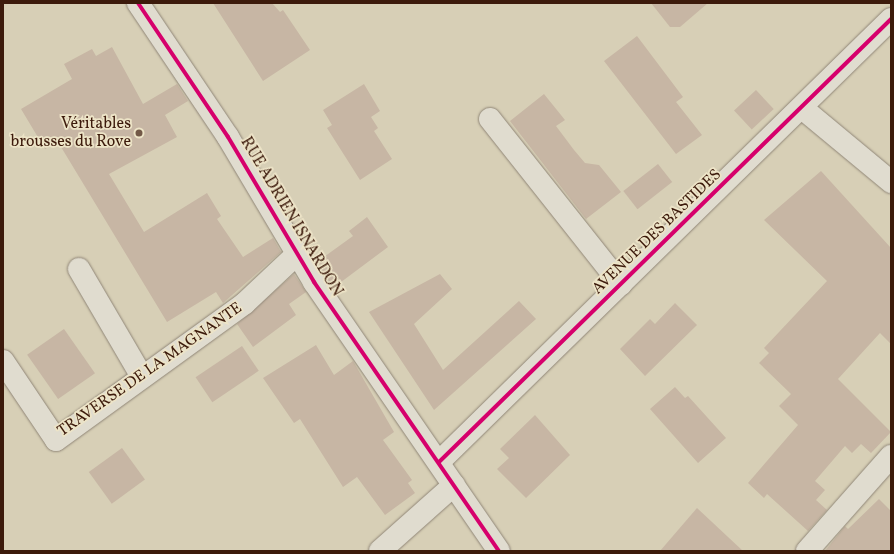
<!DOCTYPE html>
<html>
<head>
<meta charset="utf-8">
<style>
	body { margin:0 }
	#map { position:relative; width:894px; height:554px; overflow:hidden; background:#d7cfb6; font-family:Vollkorn,serif }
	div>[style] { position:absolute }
	.building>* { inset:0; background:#c7b6a4; transform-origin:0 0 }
	.roads { filter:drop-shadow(0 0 1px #908677) drop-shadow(0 0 1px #908677) }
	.minor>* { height:22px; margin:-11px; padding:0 11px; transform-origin:11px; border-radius:11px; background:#e0dccf }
	.cycleway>* { height:4px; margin:-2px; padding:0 2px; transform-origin:2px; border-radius:2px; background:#d6006c }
	.dots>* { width:11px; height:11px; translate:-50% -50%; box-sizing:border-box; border:2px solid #ede4c7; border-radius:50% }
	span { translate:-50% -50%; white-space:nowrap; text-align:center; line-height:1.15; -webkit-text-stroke:3.5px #ede4c7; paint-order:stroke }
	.poi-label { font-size:16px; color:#3c1a0b }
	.right { translate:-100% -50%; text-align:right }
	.street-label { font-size:16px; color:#3c1a0b }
	.frame { position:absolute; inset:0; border:4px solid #3c1a0b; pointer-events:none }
</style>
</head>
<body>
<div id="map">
	<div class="building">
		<i style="clip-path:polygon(213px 3px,272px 3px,280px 12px,283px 10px,310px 50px,263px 81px)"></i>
		<i style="clip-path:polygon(651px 3px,708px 3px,680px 27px,670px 27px)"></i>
		<i style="clip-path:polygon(637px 36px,683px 97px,676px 102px,702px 135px,676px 154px,604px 61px)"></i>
		<i style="clip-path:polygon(112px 47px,143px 104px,177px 84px,188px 101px,165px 115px,177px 137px,109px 174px,144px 232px,207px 193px,221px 216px,217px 219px,243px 257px,273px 238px,281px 252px,223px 303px,216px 292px,167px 322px,58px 142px,45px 149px,21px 109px,72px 79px,64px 64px,92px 49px,96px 56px)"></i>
		<i style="clip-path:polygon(364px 84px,380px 111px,371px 117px,378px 128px,374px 131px,392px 159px,360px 180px,327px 128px,332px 125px,323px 110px)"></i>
		<i style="left:756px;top:90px;width:26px;height:30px;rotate:47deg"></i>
		<i style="clip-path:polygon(544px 94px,565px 120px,556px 126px,574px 150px,585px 163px,599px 165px,621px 192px,586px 219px,510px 121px)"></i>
		<i style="left:658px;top:164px;width:23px;height:44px;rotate:52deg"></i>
		<i style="clip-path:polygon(821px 171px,891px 248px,891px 344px,880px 333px,838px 379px,891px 432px,871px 453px,861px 444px,852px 453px,845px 446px,815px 481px,825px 490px,816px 500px,827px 510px,808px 531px,767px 494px,764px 498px,748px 483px,798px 425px,779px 406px,791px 394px,759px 363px,769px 353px,764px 348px,827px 281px,764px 220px)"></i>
		<i style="clip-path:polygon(367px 217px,388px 247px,333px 288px,317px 262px,353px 236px,349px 231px)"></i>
		<i style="clip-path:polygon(294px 274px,306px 292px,289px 304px,296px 315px,253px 347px,237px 324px)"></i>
		<i style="clip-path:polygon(440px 274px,452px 289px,414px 324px,443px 370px,519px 301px,536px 319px,434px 410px,369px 312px)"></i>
		<i style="clip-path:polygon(675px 303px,697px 325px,645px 376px,620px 349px,650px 319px,655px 324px)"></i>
		<i style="left:64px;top:329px;width:54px;height:45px;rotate:55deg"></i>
		<i style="clip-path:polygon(316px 345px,334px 375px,353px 361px,394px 432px,383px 440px,412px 480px,408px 483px,415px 493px,385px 515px,357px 477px,343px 487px,300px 419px,294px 423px,263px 378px)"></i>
		<i style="left:242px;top:346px;width:30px;height:56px;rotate:56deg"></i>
		<i style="clip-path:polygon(675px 387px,685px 398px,688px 396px,726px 438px,698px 463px,650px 409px)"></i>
		<i style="clip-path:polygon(535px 415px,570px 455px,526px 498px,497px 469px,509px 458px,500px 449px)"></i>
		<i style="left:122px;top:448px;width:39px;height:41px;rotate:54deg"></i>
		<i style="clip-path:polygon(879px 499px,891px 511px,891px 551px,825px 551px,845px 526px,848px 529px)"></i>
		<i style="clip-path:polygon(697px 508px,743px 551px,660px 551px)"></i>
	</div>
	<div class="roads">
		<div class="minor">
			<i style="left:138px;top:3px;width:161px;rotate:56.1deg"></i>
			<i style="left:228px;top:137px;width:169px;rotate:59.3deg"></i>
			<i style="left:314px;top:282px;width:326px;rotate:55.5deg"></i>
			<i style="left:802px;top:108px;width:116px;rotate:39.7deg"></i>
			<i style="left:490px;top:119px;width:211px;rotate:51.6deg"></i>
			<i style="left:79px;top:269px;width:125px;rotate:59.7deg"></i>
			<i style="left:3px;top:361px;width:95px;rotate:56.1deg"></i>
			<i style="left:56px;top:440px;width:233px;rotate:-35.9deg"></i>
			<i style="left:245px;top:303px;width:70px;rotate:-43.3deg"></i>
			<i style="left:439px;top:462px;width:633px;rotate:-44.42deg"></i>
			<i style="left:380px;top:551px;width:99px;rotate:-41.7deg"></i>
			<i style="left:807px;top:551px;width:127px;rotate:-48.5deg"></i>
		</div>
	</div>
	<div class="cycleway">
		<i style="left:138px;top:3px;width:161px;rotate:56.1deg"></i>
		<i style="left:228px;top:137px;width:169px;rotate:59.3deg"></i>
		<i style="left:314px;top:282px;width:326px;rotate:55.5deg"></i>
		<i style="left:439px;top:462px;width:633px;rotate:-44.42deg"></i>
	</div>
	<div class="dots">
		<i style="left:139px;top:133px;background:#725947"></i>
	</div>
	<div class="poi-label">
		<span class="right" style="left:131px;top:133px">Véritables<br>brousses du Rove</span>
	</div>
	<div class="street-label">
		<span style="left:291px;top:217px;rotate:59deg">RUE ADRIEN ISNARDON</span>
		<span style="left:657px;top:232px;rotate:-44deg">AVENUE DES BASTIDES</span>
		<span style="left:150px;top:370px;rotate:-35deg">TRAVERSE DE LA MAGNANTE</span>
	</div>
	<div class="frame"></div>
</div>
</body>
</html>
